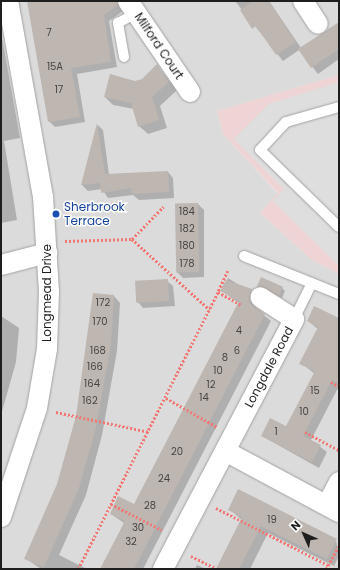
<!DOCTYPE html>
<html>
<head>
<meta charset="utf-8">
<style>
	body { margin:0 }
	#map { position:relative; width:340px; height:570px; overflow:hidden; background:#eeeae4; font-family:Poppins,sans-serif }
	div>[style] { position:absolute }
	.residential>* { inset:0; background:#dcdbdb }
	.commercial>* { inset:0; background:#eed4d5 }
	.parking>* { inset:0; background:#dedede }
	.shadow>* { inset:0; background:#0003 }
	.building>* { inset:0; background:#beb6b1; transform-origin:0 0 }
	.path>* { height:2.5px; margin-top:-1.25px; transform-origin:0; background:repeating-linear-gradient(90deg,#f27671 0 2px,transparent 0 4px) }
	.roads { filter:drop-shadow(0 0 1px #a2a2a2) drop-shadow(0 0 1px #a2a2a2) }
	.lane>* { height:10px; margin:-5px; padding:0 5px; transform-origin:5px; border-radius:5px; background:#fff }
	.street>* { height:20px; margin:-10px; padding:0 10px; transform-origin:10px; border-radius:10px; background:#fff }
	.dots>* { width:11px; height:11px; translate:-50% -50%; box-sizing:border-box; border:2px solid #fff; border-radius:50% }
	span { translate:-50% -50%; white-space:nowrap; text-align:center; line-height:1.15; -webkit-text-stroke:3px #fff; paint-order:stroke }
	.number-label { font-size:10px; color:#464443 }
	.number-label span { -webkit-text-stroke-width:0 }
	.street-label { font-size:12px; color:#1e1e1e }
	.transit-label { font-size:12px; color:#164399 }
	.left { translate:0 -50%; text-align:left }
	.frame { position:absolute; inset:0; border:2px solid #1e1e1e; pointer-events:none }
	.north { position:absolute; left:284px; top:514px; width:40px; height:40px; -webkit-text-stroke:3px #fff; paint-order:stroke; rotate:315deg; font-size:11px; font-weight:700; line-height:16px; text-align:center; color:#1e1e1e }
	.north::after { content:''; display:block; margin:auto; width:14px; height:18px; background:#1e1e1e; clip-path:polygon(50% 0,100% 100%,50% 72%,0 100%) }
</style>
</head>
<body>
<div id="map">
	<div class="residential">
		<i style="clip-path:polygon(1px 1px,339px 1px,339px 75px,217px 111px,223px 134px,278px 194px,260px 213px,312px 260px,339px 274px,339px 569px,1px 569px)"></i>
	</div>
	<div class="commercial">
		<i style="clip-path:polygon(339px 75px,339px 274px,312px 260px,260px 213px,278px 193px,223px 134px,217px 111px)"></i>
	</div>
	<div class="parking">
		<i style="clip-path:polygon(339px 82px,339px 266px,273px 201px,284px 189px,234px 139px,269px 104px)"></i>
	</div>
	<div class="shadow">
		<i style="clip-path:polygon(28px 1px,126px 1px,123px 11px,109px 21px,117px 67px,77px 74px,85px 122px,55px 127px,49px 121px)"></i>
		<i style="clip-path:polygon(235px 1px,269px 1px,301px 48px,339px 23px,339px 59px,318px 74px,299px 50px,283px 61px)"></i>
		<i style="clip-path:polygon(1px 32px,20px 138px,4px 141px,17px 220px,1px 223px)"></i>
		<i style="clip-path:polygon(157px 66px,177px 90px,160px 106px,167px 128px,148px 134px,139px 126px,134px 109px,113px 105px,105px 97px,143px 80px)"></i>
		<i style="clip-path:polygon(98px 125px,103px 130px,109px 175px,168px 172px,173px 178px,174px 198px,139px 200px,133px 195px,108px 198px,102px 189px,88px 191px,82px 185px)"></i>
		<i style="clip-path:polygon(198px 204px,204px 210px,204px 277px,183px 278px,177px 272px)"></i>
		<i style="clip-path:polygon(228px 278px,258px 297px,256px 309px,271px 321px,143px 569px,101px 569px,124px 523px,111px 514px,134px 506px,239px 303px,222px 291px)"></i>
		<i style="clip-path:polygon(167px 281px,173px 286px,175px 306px,143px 308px,138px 302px)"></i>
		<i style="clip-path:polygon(258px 286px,282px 288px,285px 291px,282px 298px)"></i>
		<i style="clip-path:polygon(114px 296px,120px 303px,117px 351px,102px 435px,86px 495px,59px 555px,87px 569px,41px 569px,25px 558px,58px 485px)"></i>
		<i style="clip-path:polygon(1px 316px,19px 328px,16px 362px,1px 415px)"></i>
		<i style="clip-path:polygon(339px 319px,339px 386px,311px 440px,327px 452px,319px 468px,262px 436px,286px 428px,315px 374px,301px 363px,318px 329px,308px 321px)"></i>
		<i style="clip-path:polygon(229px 509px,336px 540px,339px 556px,334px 566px,268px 533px,250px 569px,217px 569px,242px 520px)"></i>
		<i style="clip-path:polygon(197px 565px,206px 569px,195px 569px)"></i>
	</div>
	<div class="building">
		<i style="clip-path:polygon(27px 1px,117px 1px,118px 5px,104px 15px,111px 62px,71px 68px,80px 117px,48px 122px)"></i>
		<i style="clip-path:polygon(253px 1px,269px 1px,296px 42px,276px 55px,256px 26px,252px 29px,240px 10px)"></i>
		<i style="clip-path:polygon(339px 22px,339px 49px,311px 68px,298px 49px)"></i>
		<i style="clip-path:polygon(157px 64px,169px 82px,152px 97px,159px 120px,138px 127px,131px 103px,104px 97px,110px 74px,135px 81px,142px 79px)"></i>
		<i style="clip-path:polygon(97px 123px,105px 174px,168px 171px,169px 192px,132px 194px,131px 188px,101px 193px,100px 183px,81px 185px)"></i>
		<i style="left:198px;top:203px;width:69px;height:23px;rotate:89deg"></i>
		<i style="left:261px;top:277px;width:24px;height:10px;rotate:24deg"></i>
		<i style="left:168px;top:279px;width:22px;height:33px;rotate:87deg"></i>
		<i style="clip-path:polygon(226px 280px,252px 289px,250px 303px,265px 314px,134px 569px,100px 569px,125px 521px,110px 514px,118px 496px,134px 504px,239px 301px,220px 291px)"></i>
		<i style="clip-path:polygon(93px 293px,114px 295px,111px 344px,96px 428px,79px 488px,44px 567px,24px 559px,57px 484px,76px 416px)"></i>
		<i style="clip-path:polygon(314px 306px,339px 318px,339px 384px,332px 380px,303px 436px,321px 445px,312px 462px,261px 436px,270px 418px,286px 426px,315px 371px,299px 364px,318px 327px,307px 321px)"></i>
		<i style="clip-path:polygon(238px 489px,337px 539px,327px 559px,261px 526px,239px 569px,216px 569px,242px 517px,228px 510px)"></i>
	</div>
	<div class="path">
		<i style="left:132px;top:239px;width:45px;rotate:-45.9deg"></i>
		<i style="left:65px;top:241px;width:67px;rotate:-1.7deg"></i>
		<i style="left:132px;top:239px;width:105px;rotate:42.3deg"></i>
		<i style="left:228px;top:271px;width:23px;rotate:115deg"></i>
		<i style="left:218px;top:292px;width:26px;rotate:29deg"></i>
		<i style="left:331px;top:382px;width:9px;rotate:27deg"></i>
		<i style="left:166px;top:398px;width:59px;rotate:29.6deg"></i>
		<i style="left:56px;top:412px;width:95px;rotate:12.1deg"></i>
		<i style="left:305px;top:432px;width:38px;rotate:28deg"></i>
		<i style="left:111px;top:504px;width:57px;rotate:27deg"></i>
		<i style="left:216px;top:508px;width:126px;rotate:27deg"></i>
		<i style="left:191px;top:556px;width:30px;rotate:26deg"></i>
		<i style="left:78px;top:569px;width:310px;rotate:-63.2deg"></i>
		<i style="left:326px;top:569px;width:26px;rotate:-61deg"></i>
	</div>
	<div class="roads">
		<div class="lane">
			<i style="left:124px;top:57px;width:35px;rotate:-100deg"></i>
			<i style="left:118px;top:23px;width:21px;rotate:-29deg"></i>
			<i style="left:339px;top:107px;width:55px;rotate:164.2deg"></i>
			<i style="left:286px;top:122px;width:38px;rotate:133deg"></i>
			<i style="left:260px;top:150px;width:110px;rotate:44.3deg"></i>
			<i style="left:244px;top:256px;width:102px;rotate:21.8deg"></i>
			<i style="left:294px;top:319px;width:40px;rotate:-63.4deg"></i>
		</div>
		<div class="street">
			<i style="left:128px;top:1px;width:110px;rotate:55.7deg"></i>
			<i style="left:303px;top:1px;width:27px;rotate:57deg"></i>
			<i style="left:1px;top:265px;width:48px;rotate:-14.6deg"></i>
			<i style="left:225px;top:451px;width:129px;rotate:28.2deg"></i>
			<i style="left:327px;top:505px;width:26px;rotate:-62deg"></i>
			<i style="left:1px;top:517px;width:115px;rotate:-71.7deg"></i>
			<i style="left:37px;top:408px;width:60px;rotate:-80.4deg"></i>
			<i style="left:47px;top:349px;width:57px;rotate:-88deg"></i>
			<i style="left:49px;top:292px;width:95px;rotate:-93.6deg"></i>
			<i style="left:43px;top:197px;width:199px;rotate:-100.1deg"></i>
			<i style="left:163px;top:569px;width:282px;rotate:-62.3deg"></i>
			<i style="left:294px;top:319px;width:40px;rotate:-147.1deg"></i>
		</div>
	</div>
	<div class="dots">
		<i style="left:56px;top:214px;background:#1a4fb4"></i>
	</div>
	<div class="number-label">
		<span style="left:49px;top:33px">7</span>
		<span style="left:55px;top:67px">15A</span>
		<span style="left:59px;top:90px">17</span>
		<span style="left:187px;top:212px">184</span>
		<span style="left:187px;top:229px">182</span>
		<span style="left:187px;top:246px">180</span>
		<span style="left:187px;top:264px">178</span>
		<span style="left:103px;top:303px">172</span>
		<span style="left:100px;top:322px">170</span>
		<span style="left:239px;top:331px">4</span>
		<span style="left:98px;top:351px">168</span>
		<span style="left:237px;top:351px">6</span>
		<span style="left:225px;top:358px">8</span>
		<span style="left:95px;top:367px">166</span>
		<span style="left:218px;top:371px">10</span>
		<span style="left:92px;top:384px">164</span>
		<span style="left:211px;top:385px">12</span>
		<span style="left:315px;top:391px">15</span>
		<span style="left:204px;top:398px">14</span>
		<span style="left:90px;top:401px">162</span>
		<span style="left:304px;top:412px">10</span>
		<span style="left:276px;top:432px">1</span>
		<span style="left:177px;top:452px">20</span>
		<span style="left:164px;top:479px">24</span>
		<span style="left:150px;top:506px">28</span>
		<span style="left:272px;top:520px">19</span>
		<span style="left:138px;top:528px">30</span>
		<span style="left:131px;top:542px">32</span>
	</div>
	<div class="street-label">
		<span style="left:159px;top:46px;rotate:56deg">Milford Court</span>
		<span style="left:47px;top:293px;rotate:-90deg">Longmead Drive</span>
		<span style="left:269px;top:367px;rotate:-62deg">Longdale Road</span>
	</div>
	<div class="transit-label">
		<span class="left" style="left:64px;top:214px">Sherbrook<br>Terrace</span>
	</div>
	<div class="frame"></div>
	<div class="north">N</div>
</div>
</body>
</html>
